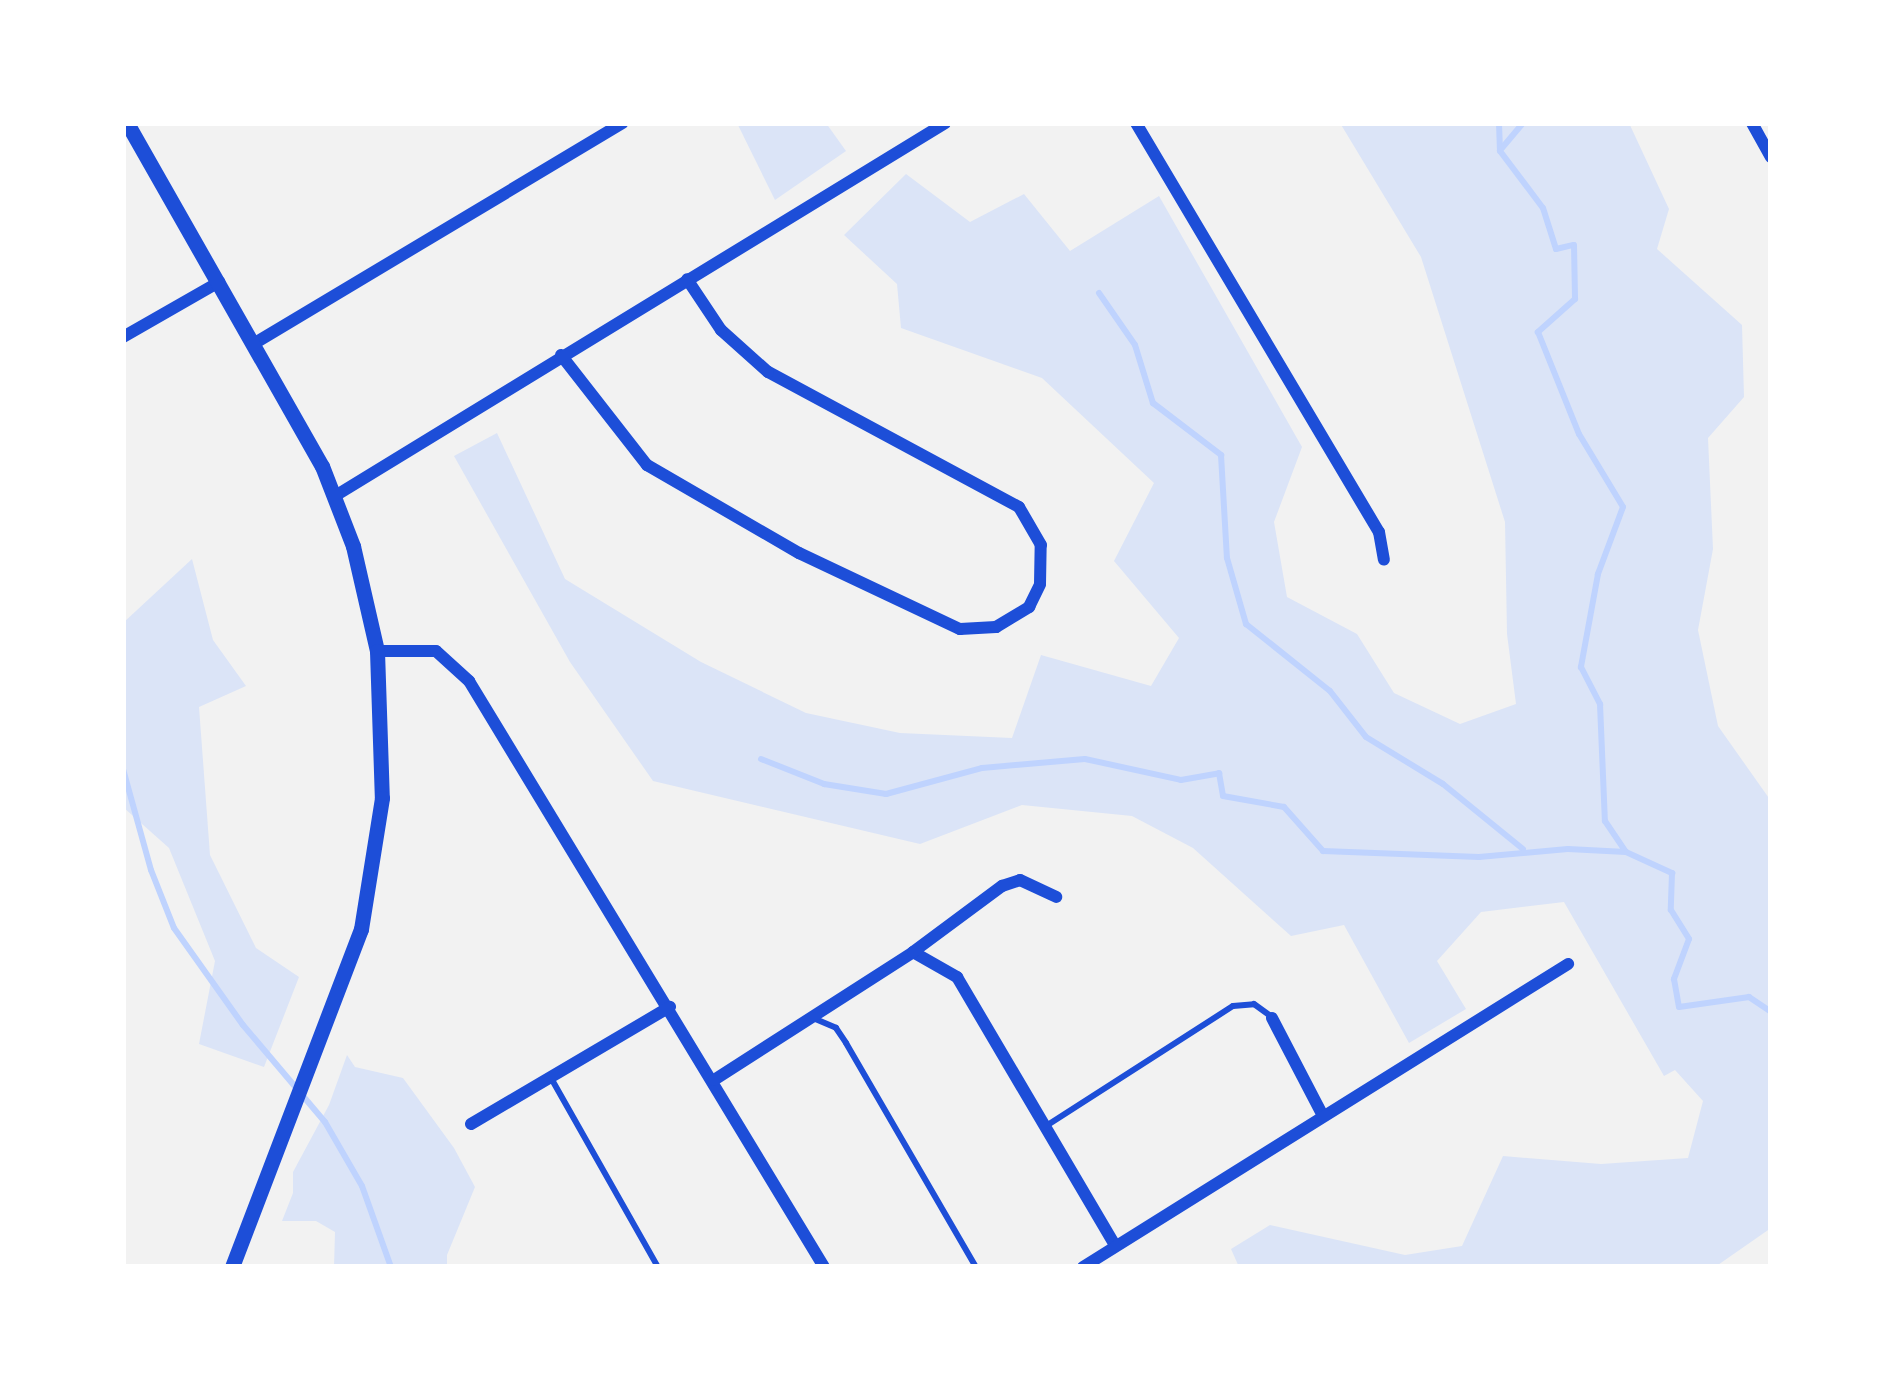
<!DOCTYPE html>
<html>
<head>
<meta charset="utf-8">
<style>
	body { margin:0 }
	#map { position:relative; width:1894px; height:1390px; overflow:hidden; background:#f2f2f2; font-family:"Public Sans",sans-serif }
	div>[style] { position:absolute }
	.green>* { inset:0; background:#dbe4f7 }
	.stream>* { height:6px; margin:-3px; padding:0 3px; transform-origin:3px; border-radius:3px; background:#bfd3fe }
	.service>* { height:6px; margin:-3px; padding:0 3px; transform-origin:3px; border-radius:3px; background:#1d4ed8 }
	.minor>* { height:12px; margin:-6px; padding:0 6px; transform-origin:6px; border-radius:6px; background:#1d4ed8 }
	.tertiary>* { height:15px; margin:-7.5px; padding:0 7.5px; transform-origin:7.5px; border-radius:7.5px; background:#1d4ed8 }
	span { translate:-50% -50%; white-space:nowrap; text-align:center; line-height:1.15; -webkit-text-stroke:9px #fff; paint-order:stroke }
	.frame { position:absolute; inset:0; border:126px solid #fff; pointer-events:none }
</style>
</head>
<body>
<div id="map">
	<div class="green">
		<i style="clip-path:polygon(737px 123px,826px 123px,846px 151px,775px 200px)"></i>
		<i style="clip-path:polygon(1340px 123px,1629px 123px,1669px 209px,1657px 249px,1742px 325px,1744px 397px,1708px 438px,1713px 549px,1698px 630px,1718px 726px,1771px 801px,1771px 1228px,1715px 1267px,1239px 1267px,1231px 1249px,1270px 1225px,1405px 1255px,1462px 1246px,1503px 1156px,1601px 1164px,1688px 1158px,1703px 1101px,1675px 1070px,1664px 1076px,1564px 902px,1481px 912px,1437px 961px,1466px 1009px,1409px 1043px,1344px 925px,1291px 936px,1193px 848px,1132px 816px,1022px 805px,920px 844px,653px 781px,570px 662px,454px 456px,497px 433px,565px 579px,701px 662px,806px 713px,900px 733px,1012px 738px,1041px 655px,1151px 686px,1179px 638px,1114px 561px,1154px 483px,1042px 378px,901px 328px,897px 284px,844px 235px,906px 174px,970px 222px,1024px 194px,1070px 251px,1159px 196px,1302px 447px,1274px 522px,1287px 597px,1357px 634px,1394px 693px,1460px 724px,1516px 704px,1507px 634px,1505px 522px,1421px 257px)"></i>
		<i style="clip-path:polygon(192px 559px,213px 640px,246px 686px,199px 707px,210px 855px,256px 948px,299px 977px,264px 1067px,199px 1044px,215px 961px,169px 848px,123px 807px,123px 623px)"></i>
		<i style="clip-path:polygon(347px 1055px,355px 1067px,403px 1078px,454px 1148px,475px 1187px,447px 1255px,447px 1267px,334px 1267px,335px 1232px,316px 1221px,282px 1221px,293px 1193px,293px 1172px,329px 1105px)"></i>
	</div>
	<div class="stream">
		<i style="left:1499px;top:123px;width:28px;rotate:88deg"></i>
		<i style="left:1500px;top:151px;width:71px;rotate:53deg"></i>
		<i style="left:1543px;top:208px;width:43px;rotate:72.4deg"></i>
		<i style="left:1556px;top:249px;width:18px;rotate:-13deg"></i>
		<i style="left:1574px;top:245px;width:54px;rotate:88.9deg"></i>
		<i style="left:1575px;top:299px;width:50px;rotate:138.3deg"></i>
		<i style="left:1538px;top:332px;width:110px;rotate:68.1deg"></i>
		<i style="left:1579px;top:434px;width:85px;rotate:58.9deg"></i>
		<i style="left:1623px;top:507px;width:72px;rotate:110.5deg"></i>
		<i style="left:1598px;top:574px;width:95px;rotate:100.4deg"></i>
		<i style="left:1581px;top:667px;width:42px;rotate:62.8deg"></i>
		<i style="left:1600px;top:704px;width:117px;rotate:87.6deg"></i>
		<i style="left:1605px;top:821px;width:37px;rotate:56deg"></i>
		<i style="left:1626px;top:852px;width:51px;rotate:24.5deg"></i>
		<i style="left:1672px;top:873px;width:37px;rotate:92deg"></i>
		<i style="left:1671px;top:910px;width:34px;rotate:58deg"></i>
		<i style="left:1689px;top:939px;width:43px;rotate:110.6deg"></i>
		<i style="left:1674px;top:979px;width:28px;rotate:80deg"></i>
		<i style="left:1679px;top:1007px;width:71px;rotate:-8.1deg"></i>
		<i style="left:1749px;top:997px;width:27px;rotate:34deg"></i>
		<i style="left:1502px;top:148px;width:33px;rotate:-50deg"></i>
		<i style="left:1099px;top:293px;width:63px;rotate:55.3deg"></i>
		<i style="left:1135px;top:345px;width:61px;rotate:72.8deg"></i>
		<i style="left:1153px;top:403px;width:86px;rotate:37.4deg"></i>
		<i style="left:1221px;top:455px;width:103px;rotate:86.7deg"></i>
		<i style="left:1227px;top:558px;width:69px;rotate:73.9deg"></i>
		<i style="left:1246px;top:624px;width:107px;rotate:38.6deg"></i>
		<i style="left:1330px;top:691px;width:58px;rotate:52deg"></i>
		<i style="left:1366px;top:737px;width:90px;rotate:31.4deg"></i>
		<i style="left:1443px;top:784px;width:103px;rotate:39.1deg"></i>
		<i style="left:761px;top:759px;width:68px;rotate:21.6deg"></i>
		<i style="left:824px;top:784px;width:63px;rotate:9.2deg"></i>
		<i style="left:886px;top:794px;width:99px;rotate:-15.2deg"></i>
		<i style="left:982px;top:768px;width:103px;rotate:-5deg"></i>
		<i style="left:1085px;top:759px;width:98px;rotate:12.3deg"></i>
		<i style="left:1181px;top:780px;width:39px;rotate:-10deg"></i>
		<i style="left:1219px;top:773px;width:23px;rotate:80deg"></i>
		<i style="left:1223px;top:796px;width:62px;rotate:10.2deg"></i>
		<i style="left:1284px;top:807px;width:59px;rotate:48.4deg"></i>
		<i style="left:1323px;top:851px;width:156px;rotate:2.2deg"></i>
		<i style="left:1479px;top:857px;width:89px;rotate:-5.1deg"></i>
		<i style="left:1568px;top:849px;width:58px;rotate:3deg"></i>
		<i style="left:123px;top:769px;width:105px;rotate:74.5deg"></i>
		<i style="left:151px;top:870px;width:62px;rotate:68.4deg"></i>
		<i style="left:174px;top:928px;width:119px;rotate:54.6deg"></i>
		<i style="left:243px;top:1025px;width:127px;rotate:49.8deg"></i>
		<i style="left:325px;top:1122px;width:74px;rotate:60deg"></i>
		<i style="left:362px;top:1186px;width:86px;rotate:70.3deg"></i>
	</div>
	<div class="service">
		<i style="left:813px;top:1018px;width:25px;rotate:23deg"></i>
		<i style="left:836px;top:1028px;width:18px;rotate:56deg"></i>
		<i style="left:846px;top:1043px;width:259px;rotate:59.9deg"></i>
		<i style="left:551px;top:1078px;width:217px;rotate:60.5deg"></i>
		<i style="left:1046px;top:1126px;width:222px;rotate:-32.7deg"></i>
		<i style="left:1233px;top:1006px;width:21px;rotate:-5deg"></i>
		<i style="left:1254px;top:1004px;width:22px;rotate:36deg"></i>
	</div>
	<div class="minor">
		<i style="left:1136px;top:123px;width:476px;rotate:59.3deg"></i>
		<i style="left:1379px;top:532px;width:28px;rotate:80deg"></i>
		<i style="left:1752px;top:123px;width:39px;rotate:61deg"></i>
		<i style="left:123px;top:337px;width:111px;rotate:-29.8deg"></i>
		<i style="left:255px;top:343px;width:428px;rotate:-30.9deg"></i>
		<i style="left:561px;top:355px;width:140px;rotate:52deg"></i>
		<i style="left:647px;top:465px;width:176px;rotate:30.1deg"></i>
		<i style="left:799px;top:553px;width:178px;rotate:25.3deg"></i>
		<i style="left:960px;top:629px;width:36px;rotate:-3deg"></i>
		<i style="left:996px;top:627px;width:39px;rotate:-31deg"></i>
		<i style="left:1029px;top:607px;width:25px;rotate:-64deg"></i>
		<i style="left:1040px;top:584px;width:39px;rotate:-89deg"></i>
		<i style="left:1041px;top:545px;width:44px;rotate:-120.1deg"></i>
		<i style="left:1019px;top:507px;width:285px;rotate:-151.7deg"></i>
		<i style="left:768px;top:372px;width:63px;rotate:-138.2deg"></i>
		<i style="left:721px;top:330px;width:61px;rotate:-123.7deg"></i>
		<i style="left:335px;top:496px;width:715px;rotate:-31.44deg"></i>
		<i style="left:377px;top:651px;width:59px"></i>
		<i style="left:436px;top:651px;width:45px;rotate:42.3deg"></i>
		<i style="left:469px;top:681px;width:685px;rotate:58.79deg"></i>
		<i style="left:913px;top:952px;width:51px;rotate:29.6deg"></i>
		<i style="left:957px;top:977px;width:311px;rotate:59.5deg"></i>
		<i style="left:1272px;top:1018px;width:108px;rotate:62.5deg"></i>
		<i style="left:714px;top:1080px;width:237px;rotate:-32.7deg"></i>
		<i style="left:913px;top:952px;width:111px;rotate:-36.6deg"></i>
		<i style="left:1002px;top:886px;width:19px;rotate:-18deg"></i>
		<i style="left:1020px;top:880px;width:40px;rotate:25deg"></i>
		<i style="left:471px;top:1124px;width:231px;rotate:-30.5deg"></i>
		<i style="left:1083px;top:1267px;width:572px;rotate:-31.99deg"></i>
	</div>
	<div class="tertiary">
		<i style="left:127px;top:123px;width:395px;rotate:60.4deg"></i>
		<i style="left:322px;top:466px;width:86px;rotate:68.8deg"></i>
		<i style="left:353px;top:546px;width:108px;rotate:77.1deg"></i>
		<i style="left:377px;top:651px;width:147px;rotate:88.1deg"></i>
		<i style="left:382px;top:798px;width:133px;rotate:99.1deg"></i>
		<i style="left:361px;top:929px;width:362px;rotate:110.9deg"></i>
	</div>
	<div class="frame"></div>
</div>
</body>
</html>
